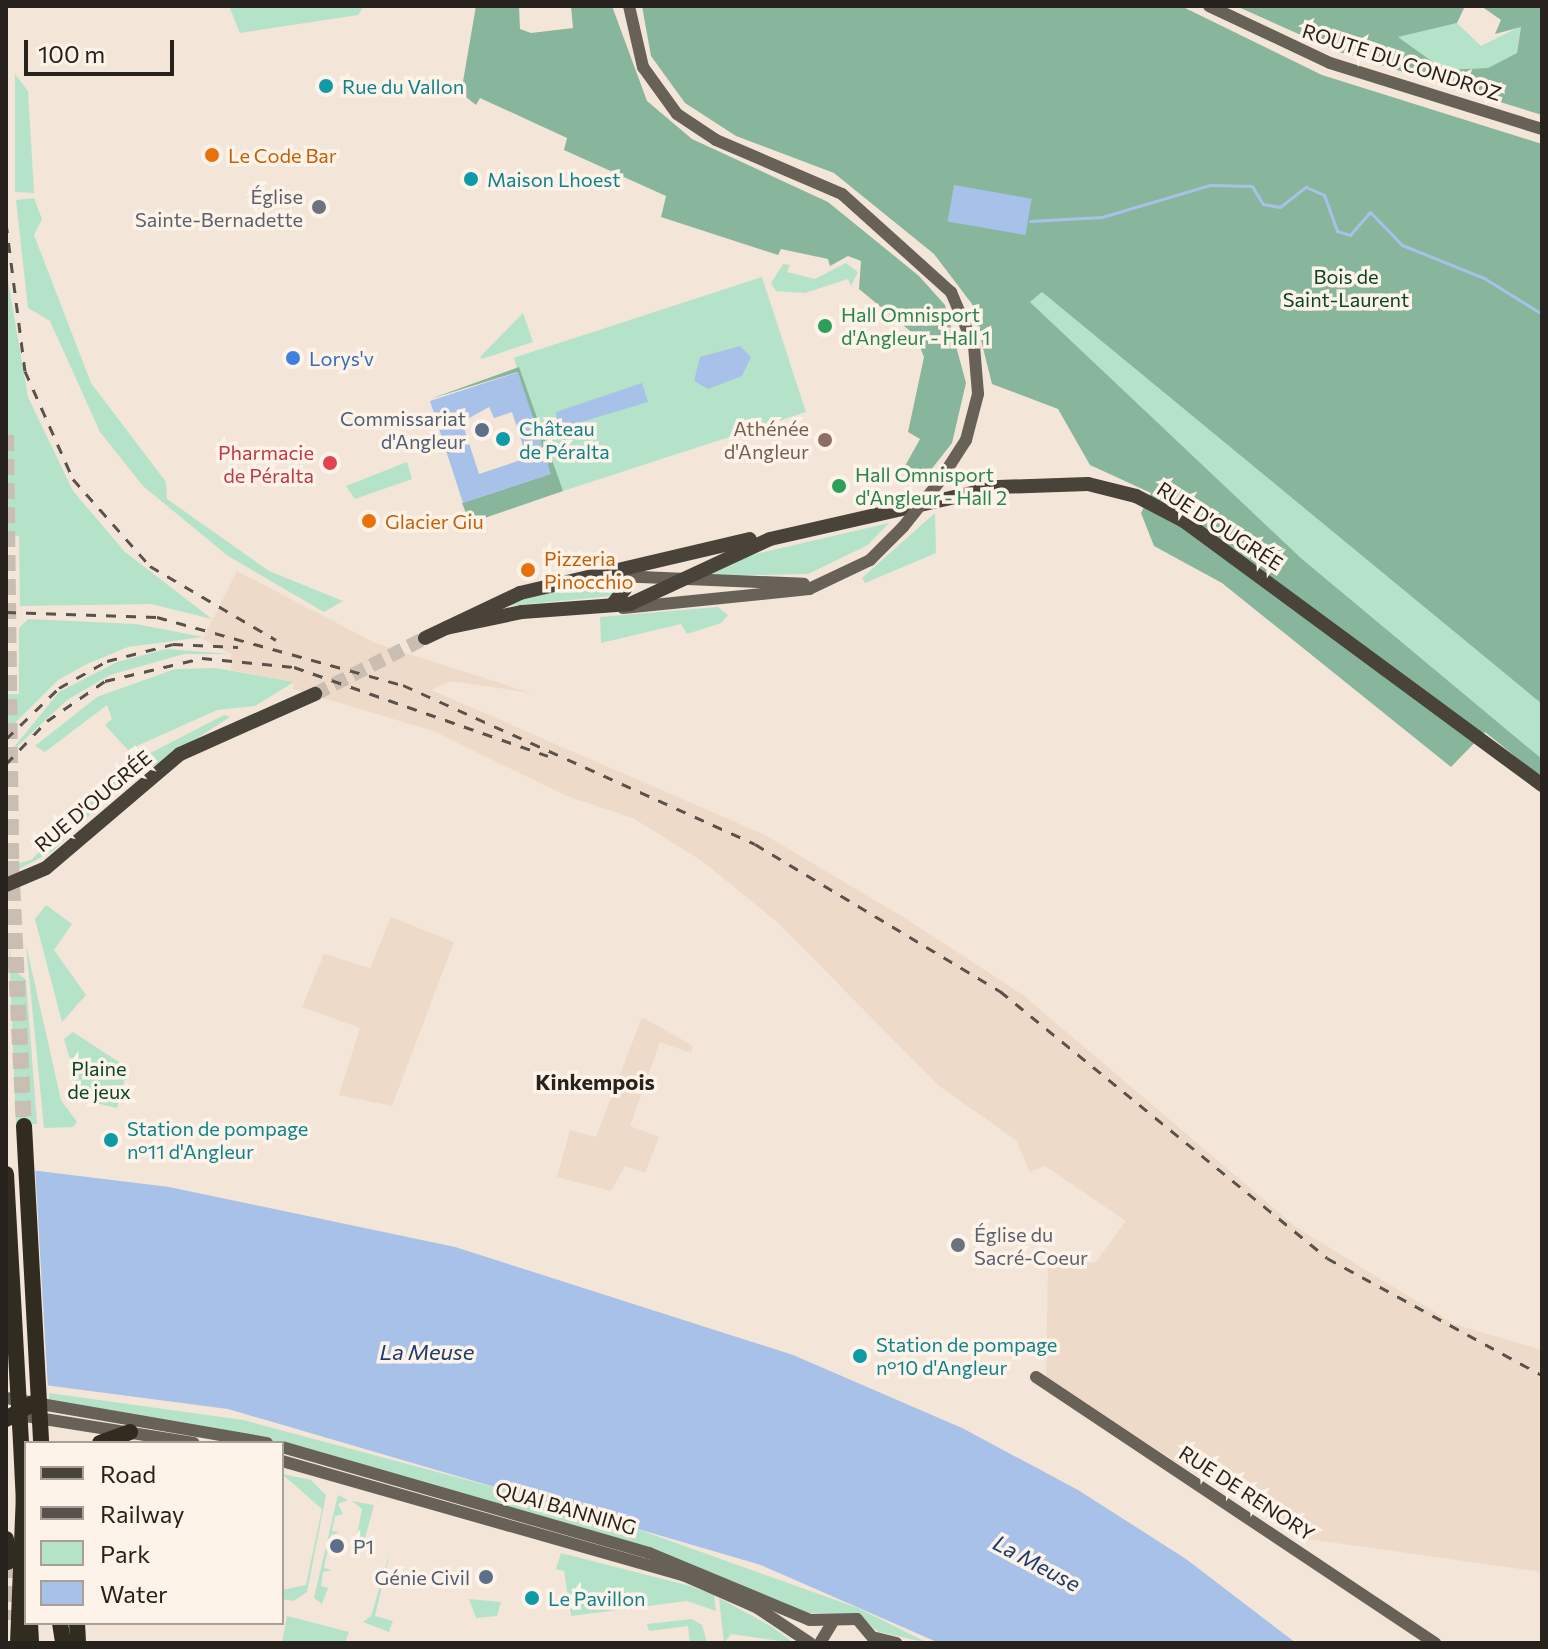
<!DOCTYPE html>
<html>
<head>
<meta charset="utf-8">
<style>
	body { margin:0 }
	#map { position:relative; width:1548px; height:1649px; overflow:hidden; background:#f3e5d8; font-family:Commissioner,sans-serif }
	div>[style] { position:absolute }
	.built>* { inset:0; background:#eedac8 }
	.green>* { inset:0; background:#b5e3c9; transform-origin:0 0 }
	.forest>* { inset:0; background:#87b69c }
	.water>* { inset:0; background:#a7c1e8; transform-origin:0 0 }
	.pier>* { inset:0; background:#f3e5d8 }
	.stream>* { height:3px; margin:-1.5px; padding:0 1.5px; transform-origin:1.5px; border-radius:1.5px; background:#a7c1e8 }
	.primary-tunnel>* { height:14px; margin-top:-7px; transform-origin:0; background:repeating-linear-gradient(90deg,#cabeb3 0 14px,transparent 0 21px) }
	.highway-tunnel>* { height:16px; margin-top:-8px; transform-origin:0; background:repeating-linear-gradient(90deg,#cabeb3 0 16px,transparent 0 24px) }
	.secondary>* { height:12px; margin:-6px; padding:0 6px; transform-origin:6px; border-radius:6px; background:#676158 }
	.primary>* { height:14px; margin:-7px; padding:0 7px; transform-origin:7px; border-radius:7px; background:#4a4339 }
	.highway>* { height:16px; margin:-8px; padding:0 8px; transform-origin:8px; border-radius:8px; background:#322b1f }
	.rail>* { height:3px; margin-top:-1.5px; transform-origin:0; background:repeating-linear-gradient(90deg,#59514b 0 10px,transparent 0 20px) }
	.secondary-bridge>* { height:12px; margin:-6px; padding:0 6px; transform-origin:6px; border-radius:6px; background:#676158 }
	.highway-bridge>* { height:16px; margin:-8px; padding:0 8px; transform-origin:8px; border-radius:8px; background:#322b1f }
	.dots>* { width:22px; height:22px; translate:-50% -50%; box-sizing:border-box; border:4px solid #fef3e9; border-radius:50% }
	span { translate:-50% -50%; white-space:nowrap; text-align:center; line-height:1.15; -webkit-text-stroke:7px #fef3e9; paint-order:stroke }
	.street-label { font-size:20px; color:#28221e }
	.culture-label { font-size:20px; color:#0d838f }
	.left { translate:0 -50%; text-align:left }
	.food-label { font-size:20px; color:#c56008 }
	.worship-label { font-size:20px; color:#5b616d }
	.right { translate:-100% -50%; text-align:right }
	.park-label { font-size:20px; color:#07452b }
	.leisure-label { font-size:20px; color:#27864d }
	.shop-label { font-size:20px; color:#366cbe }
	.service-label { font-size:20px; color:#4e5e75 }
	.education-label { font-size:20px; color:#785e54 }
	.health-label { font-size:20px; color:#be3a42 }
	.neighbourhood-label { font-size:22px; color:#28221e; font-weight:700 }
	.water-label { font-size:22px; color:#1b3d6d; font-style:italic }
	.frame { position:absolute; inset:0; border:8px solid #28221e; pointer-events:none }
	.legend { position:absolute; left:24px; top:1441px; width:260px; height:184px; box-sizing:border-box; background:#fef3e9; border:2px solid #a89f98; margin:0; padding:10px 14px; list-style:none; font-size:24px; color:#28221e }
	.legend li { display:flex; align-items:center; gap:16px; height:40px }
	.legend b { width:40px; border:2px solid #a89f98 }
	.scale { position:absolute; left:24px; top:40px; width:150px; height:36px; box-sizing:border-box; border:4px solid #28221e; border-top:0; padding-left:10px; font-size:24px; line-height:28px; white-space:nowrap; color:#28221e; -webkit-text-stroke:6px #fef3e9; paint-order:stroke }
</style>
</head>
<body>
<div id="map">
	<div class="built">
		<i style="clip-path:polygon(237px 571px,375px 643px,531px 693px,451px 681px,431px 690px,765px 835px,908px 920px,1023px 995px,1297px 1228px,1454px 1324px,1542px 1350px,1542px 1572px,1300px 1538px,1046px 1381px,1048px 1264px,1095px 1263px,1126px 1221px,1045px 1166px,1030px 1172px,1016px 1140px,939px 1086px,776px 921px,702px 861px,633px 818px,567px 796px,433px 731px,293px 689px,294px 682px,231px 670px,231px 654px,203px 639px)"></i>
		<i style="clip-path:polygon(391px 917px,454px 942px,392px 1106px,339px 1095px,360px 1028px,302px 1007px,324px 954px,370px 968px)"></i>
		<i style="clip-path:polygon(642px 1017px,693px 1046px,691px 1053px,660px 1042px,630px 1126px,659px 1137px,645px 1173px,625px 1166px,611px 1191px,557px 1177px,570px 1130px,596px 1137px)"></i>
	</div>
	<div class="green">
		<i style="clip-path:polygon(229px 6px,364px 6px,358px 15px,240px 33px)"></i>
		<i style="clip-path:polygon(1457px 23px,1481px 46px,1521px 26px,1517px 53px,1488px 68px,1444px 70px,1397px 37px)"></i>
		<i style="clip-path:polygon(15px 74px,28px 91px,34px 193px,15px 192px)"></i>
		<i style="clip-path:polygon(34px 198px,42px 219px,34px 235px,91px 383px,166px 482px,167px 499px,269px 571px,343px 601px,324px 612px,228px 556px,143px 486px,100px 432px,50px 321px,28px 308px,16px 200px)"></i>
		<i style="clip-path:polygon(846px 263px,858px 272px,851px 286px,848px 279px,805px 293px,776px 291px,771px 283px,783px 264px,790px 265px,787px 272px,815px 279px)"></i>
		<i style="clip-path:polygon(6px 270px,28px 397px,73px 491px,125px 552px,212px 619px,151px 604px,20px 606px,19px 536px,6px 536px)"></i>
		<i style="left:762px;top:277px;width:142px;height:261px;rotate:72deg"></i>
		<i style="clip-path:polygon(1042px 292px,1542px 704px,1542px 759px,1302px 559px,1030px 302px)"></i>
		<i style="clip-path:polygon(523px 313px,533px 342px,482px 359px,480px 357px)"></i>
		<i style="clip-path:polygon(407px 462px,412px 479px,355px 499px,346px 486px)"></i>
		<i style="clip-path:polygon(935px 513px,936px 553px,865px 583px,862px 578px)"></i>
		<i style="clip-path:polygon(889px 523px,868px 545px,808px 574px,708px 576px,709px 568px,755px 554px)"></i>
		<i style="clip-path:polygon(620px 586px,612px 596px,487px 608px,560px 589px)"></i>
		<i style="clip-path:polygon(718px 607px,728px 615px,721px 623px,687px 634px,681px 624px,601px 643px,600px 617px)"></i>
		<i style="clip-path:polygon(28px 619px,136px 624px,203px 637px,128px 647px,87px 664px,58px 680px,6px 732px,6px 694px,19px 694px,19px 628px)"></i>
		<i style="clip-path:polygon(166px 649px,231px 654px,184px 654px,110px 675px,67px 700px,6px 757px,59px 692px,117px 662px)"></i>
		<i style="clip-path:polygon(216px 668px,294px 682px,255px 706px,217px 710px,128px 750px,105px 725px,112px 719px,107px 705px,45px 752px,35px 746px,97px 697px,175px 669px)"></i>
		<i style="clip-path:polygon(224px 715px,230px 717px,112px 793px,53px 851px,6px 876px,6px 867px,31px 860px,131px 763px)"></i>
		<i style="clip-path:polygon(46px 905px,72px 924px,54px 950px,86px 995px,62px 1022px,35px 919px)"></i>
		<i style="clip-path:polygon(26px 945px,61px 1100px,77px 1122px,73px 1127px,44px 1128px)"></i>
		<i style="clip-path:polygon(9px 946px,13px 969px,26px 980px,37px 1124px,16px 1125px)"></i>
		<i style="clip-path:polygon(73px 1032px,128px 1068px,117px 1108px,82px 1100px,64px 1039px)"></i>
		<i style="clip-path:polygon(49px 1393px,243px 1420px,598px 1515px,858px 1608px,928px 1643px,879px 1632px,856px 1614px,808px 1613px,657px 1552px,310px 1450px,49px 1401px)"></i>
		<i style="clip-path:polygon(282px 1474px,311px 1480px,326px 1495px,307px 1592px,294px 1601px,282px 1599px,282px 1590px,306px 1585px,322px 1509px)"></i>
		<i style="clip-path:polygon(338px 1495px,348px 1500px,338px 1504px,343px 1514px,335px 1516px,332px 1531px,340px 1532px,331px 1535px,328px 1549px,335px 1551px,327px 1553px,324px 1568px,332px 1570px,323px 1572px,321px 1586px,328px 1588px,322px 1604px,314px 1598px)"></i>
		<i style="clip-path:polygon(352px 1501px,374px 1505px,363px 1546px,355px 1545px,362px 1509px)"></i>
		<i style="clip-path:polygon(390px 1552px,375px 1616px,393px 1621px,389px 1632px,363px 1622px,371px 1616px)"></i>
		<i style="clip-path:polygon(561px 1553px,690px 1586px,714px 1595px,716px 1611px,687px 1601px,571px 1616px,564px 1571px,556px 1569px)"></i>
		<i style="clip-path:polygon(719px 1598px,769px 1625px,794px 1643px,731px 1634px,724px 1643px)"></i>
		<i style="clip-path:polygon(469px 1599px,501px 1602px,497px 1616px,476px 1618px)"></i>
		<i style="clip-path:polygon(287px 1616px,349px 1632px,345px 1643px,282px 1643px)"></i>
		<i style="clip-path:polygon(692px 1619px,702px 1625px,707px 1643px,690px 1643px,688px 1626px,649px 1631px,647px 1624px)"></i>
	</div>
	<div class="forest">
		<i style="clip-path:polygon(476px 6px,519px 6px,520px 29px,531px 33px,573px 28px,571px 6px,612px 6px,647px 101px,692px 139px,828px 202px,919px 276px,945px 305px,966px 383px,952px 443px,923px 480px,905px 466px,920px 439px,908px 432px,924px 357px,915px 335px,859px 289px,861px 261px,848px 256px,830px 266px,828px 259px,781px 249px,778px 255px,661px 217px,666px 196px,564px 150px,567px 138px,480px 98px,476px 105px,461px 93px)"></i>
		<i style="clip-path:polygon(642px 6px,1181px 6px,1322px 75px,1542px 144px,1542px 704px,1042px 292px,1030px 302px,1302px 559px,1542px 759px,1542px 778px,1485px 732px,1451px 767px,1222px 583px,1154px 546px,1141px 513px,1151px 493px,1090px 465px,1058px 409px,992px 384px,972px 304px,934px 254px,834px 173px,736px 136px,685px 103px,651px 56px)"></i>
		<i style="clip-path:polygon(1236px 6px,1465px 6px,1457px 23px,1398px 37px,1444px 70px,1488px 68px,1517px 53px,1521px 27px,1495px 34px,1501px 20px,1481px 6px,1540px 6px,1542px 115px,1339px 52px)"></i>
		<i style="clip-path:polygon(519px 367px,563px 491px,470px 523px,462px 503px,550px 474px,538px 433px,517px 372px,430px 399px)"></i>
	</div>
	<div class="water">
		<i style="left:954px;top:185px;width:79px;height:37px;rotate:10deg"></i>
		<i style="clip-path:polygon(740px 346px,751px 357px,742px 376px,708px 389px,694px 381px,700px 357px)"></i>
		<i style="clip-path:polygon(evenodd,518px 372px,551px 474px,463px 503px,430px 401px,518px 372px,489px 407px,494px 418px,512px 412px,527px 458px,479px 474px,462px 422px,489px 407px)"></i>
		<i style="clip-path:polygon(642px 383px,648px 402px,558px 429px,556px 412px)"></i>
		<i style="clip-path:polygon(6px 1167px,169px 1187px,455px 1247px,793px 1355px,962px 1428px,1078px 1490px,1186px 1559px,1296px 1643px,939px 1643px,761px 1565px,228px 1409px,6px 1380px)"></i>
	</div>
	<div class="pier">
		<i style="clip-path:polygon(6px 1163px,35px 1166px,48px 1389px,8px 1385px)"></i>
	</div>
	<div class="stream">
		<i style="left:1030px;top:221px;width:72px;rotate:-3.2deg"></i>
		<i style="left:1102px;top:217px;width:113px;rotate:-16.5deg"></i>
		<i style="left:1210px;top:185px;width:42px;rotate:1.4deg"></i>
		<i style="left:1252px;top:186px;width:21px;rotate:59deg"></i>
		<i style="left:1263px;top:204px;width:17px;rotate:10deg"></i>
		<i style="left:1280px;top:207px;width:33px;rotate:-38deg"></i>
		<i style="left:1306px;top:187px;width:20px;rotate:24deg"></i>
		<i style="left:1324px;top:195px;width:38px;rotate:70deg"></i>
		<i style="left:1337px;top:231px;width:14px;rotate:17deg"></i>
		<i style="left:1350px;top:235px;width:30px;rotate:-49deg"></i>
		<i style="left:1370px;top:212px;width:46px;rotate:45.9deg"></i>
		<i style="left:1402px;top:245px;width:88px;rotate:21.9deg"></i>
		<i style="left:1484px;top:278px;width:68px;rotate:31.8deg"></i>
	</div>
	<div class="primary-tunnel">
		<i style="left:315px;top:694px;width:123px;rotate:-27deg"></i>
	</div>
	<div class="highway-tunnel">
		<i style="left:6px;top:435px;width:426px;rotate:89.3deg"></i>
		<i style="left:11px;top:861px;width:265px;rotate:87.2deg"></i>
		<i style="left:8px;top:1562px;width:58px;rotate:84.1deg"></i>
	</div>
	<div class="secondary">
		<i style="left:629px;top:6px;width:63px;rotate:77.1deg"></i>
		<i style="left:643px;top:67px;width:58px;rotate:54.1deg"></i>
		<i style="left:677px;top:114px;width:47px;rotate:33.7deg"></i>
		<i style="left:716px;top:140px;width:137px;rotate:23.2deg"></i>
		<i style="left:842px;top:194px;width:147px;rotate:42deg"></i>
		<i style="left:951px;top:292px;width:59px;rotate:66.9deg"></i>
		<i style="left:974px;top:346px;width:48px;rotate:85.2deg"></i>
		<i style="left:978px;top:394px;width:48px;rotate:104.6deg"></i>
		<i style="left:966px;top:440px;width:50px;rotate:122.7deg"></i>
		<i style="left:1209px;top:6px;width:134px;rotate:25.2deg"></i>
		<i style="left:1330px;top:63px;width:222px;rotate:17.3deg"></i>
		<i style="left:617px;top:576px;width:187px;rotate:2.4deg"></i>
		<i style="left:623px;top:608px;width:187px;rotate:-5.8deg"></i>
		<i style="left:809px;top:589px;width:68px;rotate:-25.4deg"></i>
		<i style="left:870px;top:560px;width:47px;rotate:-45deg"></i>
		<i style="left:1036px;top:1377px;width:480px;rotate:33.7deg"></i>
		<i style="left:6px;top:1398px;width:265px;rotate:9.8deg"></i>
		<i style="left:13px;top:1414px;width:183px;rotate:9.1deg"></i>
		<i style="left:282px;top:1447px;width:382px;rotate:16.1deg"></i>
		<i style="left:649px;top:1553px;width:174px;rotate:22.6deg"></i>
		<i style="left:810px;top:1620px;width:47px;rotate:-1.2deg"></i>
		<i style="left:857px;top:1619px;width:31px;rotate:50deg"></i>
		<i style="left:282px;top:1461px;width:417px;rotate:15.9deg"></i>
		<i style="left:683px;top:1575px;width:80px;rotate:23.7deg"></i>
		<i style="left:756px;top:1607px;width:65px;rotate:33.7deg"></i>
		<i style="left:876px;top:1638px;width:21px;rotate:14deg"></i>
		<i style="left:820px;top:1643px;width:23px;rotate:-59deg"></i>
	</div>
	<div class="primary">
		<i style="left:612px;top:605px;width:21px;rotate:-51deg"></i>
		<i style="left:625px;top:589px;width:15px;rotate:-122deg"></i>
		<i style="left:446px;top:628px;width:78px;rotate:-11.9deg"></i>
		<i style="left:522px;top:612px;width:108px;rotate:-4.2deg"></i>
		<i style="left:630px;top:604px;width:154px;rotate:-24.9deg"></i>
		<i style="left:770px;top:539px;width:235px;rotate:-12.8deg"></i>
		<i style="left:999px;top:487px;width:89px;rotate:-1.9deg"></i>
		<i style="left:1088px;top:484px;width:49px;rotate:14deg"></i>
		<i style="left:1136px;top:496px;width:54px;rotate:27.5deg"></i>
		<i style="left:1184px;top:521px;width:445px;rotate:36.4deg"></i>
		<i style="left:425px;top:638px;width:105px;rotate:-25.3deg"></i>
		<i style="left:520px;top:593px;width:236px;rotate:-13.2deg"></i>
		<i style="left:6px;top:885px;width:43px;rotate:-23deg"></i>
		<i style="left:46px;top:868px;width:176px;rotate:-40.4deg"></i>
		<i style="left:180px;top:754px;width:148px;rotate:-24deg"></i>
	</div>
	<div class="highway">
		<i style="left:6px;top:1419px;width:34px;rotate:-30deg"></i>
		<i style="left:21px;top:1442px;width:62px;rotate:87.2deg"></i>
		<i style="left:100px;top:1443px;width:32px;rotate:-20deg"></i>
		<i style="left:6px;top:1539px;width:23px;rotate:85deg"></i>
		<i style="left:30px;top:1623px;width:20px;rotate:87deg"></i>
		<i style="left:60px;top:1623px;width:20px;rotate:81deg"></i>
		<i style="left:77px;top:1623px;width:20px;rotate:87deg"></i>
		<i style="left:18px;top:1643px;width:147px;rotate:-87.7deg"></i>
	</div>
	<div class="rail">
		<i style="left:6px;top:223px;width:149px;rotate:82.7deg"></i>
		<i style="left:25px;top:371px;width:118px;rotate:66deg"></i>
		<i style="left:73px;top:479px;width:116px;rotate:48.5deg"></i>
		<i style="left:150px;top:566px;width:146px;rotate:30.4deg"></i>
		<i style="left:6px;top:612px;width:151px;rotate:1.9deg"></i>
		<i style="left:157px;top:617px;width:255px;rotate:15.5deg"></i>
		<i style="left:403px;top:685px;width:386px;rotate:24.3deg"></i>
		<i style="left:755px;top:844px;width:286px;rotate:31deg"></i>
		<i style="left:1000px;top:991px;width:422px;rotate:39.2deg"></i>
		<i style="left:1327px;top:1258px;width:245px;rotate:28.6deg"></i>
		<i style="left:6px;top:739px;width:74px;rotate:-43.9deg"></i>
		<i style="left:59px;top:688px;width:55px;rotate:-29.4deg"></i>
		<i style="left:107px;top:661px;width:68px;rotate:-14.4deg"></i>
		<i style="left:173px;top:644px;width:65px;rotate:2.6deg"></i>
		<i style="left:6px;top:764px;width:59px;rotate:-46.4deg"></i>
		<i style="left:47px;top:721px;width:70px;rotate:-34.6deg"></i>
		<i style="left:105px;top:681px;width:100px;rotate:-13.3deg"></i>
		<i style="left:202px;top:658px;width:92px;rotate:5.6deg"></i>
		<i style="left:294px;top:667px;width:269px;rotate:19.3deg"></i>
	</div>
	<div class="secondary-bridge">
		<i style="left:903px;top:527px;width:58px;rotate:-51.3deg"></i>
	</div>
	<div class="highway-bridge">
		<i style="left:24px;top:1126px;width:315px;rotate:86.9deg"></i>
		<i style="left:6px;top:1174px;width:268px;rotate:86.8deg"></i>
	</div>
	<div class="dots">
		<i style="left:326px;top:86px;background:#0f9aa8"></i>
		<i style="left:212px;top:155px;background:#e8710a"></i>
		<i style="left:471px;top:179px;background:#0f9aa8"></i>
		<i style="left:319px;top:207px;background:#6b7280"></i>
		<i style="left:825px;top:326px;background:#2e9e5b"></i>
		<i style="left:293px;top:358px;background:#3f7fe0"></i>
		<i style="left:482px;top:430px;background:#5c6f8a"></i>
		<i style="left:503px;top:439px;background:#0f9aa8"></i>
		<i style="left:825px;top:440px;background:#8d6e63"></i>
		<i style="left:330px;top:463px;background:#e0444e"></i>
		<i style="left:839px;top:486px;background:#2e9e5b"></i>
		<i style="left:369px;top:521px;background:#e8710a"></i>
		<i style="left:528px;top:570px;background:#e8710a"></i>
		<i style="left:111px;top:1140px;background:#0f9aa8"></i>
		<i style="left:958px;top:1245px;background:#6b7280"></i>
		<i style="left:860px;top:1356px;background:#0f9aa8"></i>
		<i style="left:337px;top:1546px;background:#5c6f8a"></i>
		<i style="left:486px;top:1577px;background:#5c6f8a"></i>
		<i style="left:532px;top:1598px;background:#0f9aa8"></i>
	</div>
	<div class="street-label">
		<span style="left:1402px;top:62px;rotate:18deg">ROUTE DU CONDROZ</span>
		<span style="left:1220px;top:526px;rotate:33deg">RUE D'OUGRÉE</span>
		<span style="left:93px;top:801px;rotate:-40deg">RUE D'OUGRÉE</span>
		<span style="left:1247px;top:1493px;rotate:33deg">RUE DE RENORY</span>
		<span style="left:566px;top:1508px;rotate:16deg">QUAI BANNING</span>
	</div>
	<div class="culture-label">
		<span class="left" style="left:342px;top:86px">Rue du Vallon</span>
		<span class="left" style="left:487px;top:179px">Maison Lhoest</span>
		<span class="left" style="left:519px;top:440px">Château<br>de Péralta</span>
		<span class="left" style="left:127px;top:1140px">Station de pompage<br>n°11 d'Angleur</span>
		<span class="left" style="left:876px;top:1356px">Station de pompage<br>n°10 d'Angleur</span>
		<span class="left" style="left:548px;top:1598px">Le Pavillon</span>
	</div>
	<div class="food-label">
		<span class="left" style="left:228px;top:155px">Le Code Bar</span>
		<span class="left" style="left:385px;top:521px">Glacier Giu</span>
		<span class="left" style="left:544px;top:570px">Pizzeria<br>Pinocchio</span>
	</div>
	<div class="worship-label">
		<span class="right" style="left:303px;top:208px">Église<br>Sainte-Bernadette</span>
		<span class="left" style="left:974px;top:1246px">Église du<br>Sacré-Coeur</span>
	</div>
	<div class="park-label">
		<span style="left:1346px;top:288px">Bois de<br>Saint-Laurent</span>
		<span style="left:99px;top:1080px">Plaine<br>de jeux</span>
	</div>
	<div class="leisure-label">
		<span class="left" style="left:841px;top:326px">Hall Omnisport<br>d'Angleur - Hall 1</span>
		<span class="left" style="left:855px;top:486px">Hall Omnisport<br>d'Angleur - Hall 2</span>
	</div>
	<div class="shop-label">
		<span class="left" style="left:309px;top:358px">Lorys'v</span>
	</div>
	<div class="service-label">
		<span class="right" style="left:466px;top:430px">Commissariat<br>d'Angleur</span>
		<span class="left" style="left:353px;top:1546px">P1</span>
		<span class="right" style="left:470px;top:1577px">Génie Civil</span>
	</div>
	<div class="education-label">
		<span class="right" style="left:809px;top:440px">Athénée<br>d'Angleur</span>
	</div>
	<div class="health-label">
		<span class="right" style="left:314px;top:464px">Pharmacie<br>de Péralta</span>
	</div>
	<div class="neighbourhood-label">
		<span style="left:595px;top:1082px">Kinkempois</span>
	</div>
	<div class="water-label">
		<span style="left:427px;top:1352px">La Meuse</span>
		<span style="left:1037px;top:1563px;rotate:28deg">La Meuse</span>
	</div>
	<div class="frame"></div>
	<ul class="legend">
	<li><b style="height:10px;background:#4a4339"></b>Road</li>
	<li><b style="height:10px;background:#59514b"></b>Railway</li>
	<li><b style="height:22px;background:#b5e3c9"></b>Park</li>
	<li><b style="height:22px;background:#a7c1e8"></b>Water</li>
	</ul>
	<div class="scale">100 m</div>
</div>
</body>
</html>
